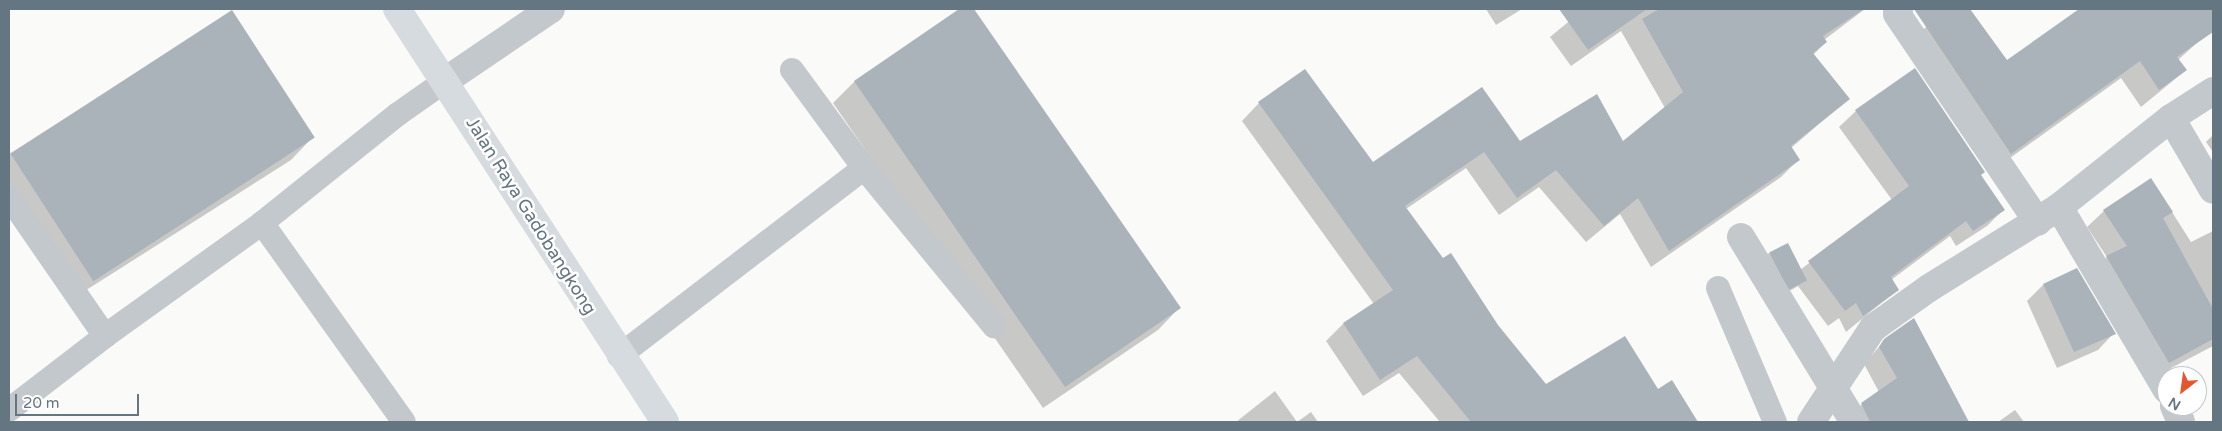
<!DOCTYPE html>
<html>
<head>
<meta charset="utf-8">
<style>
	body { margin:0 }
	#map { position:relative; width:2222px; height:431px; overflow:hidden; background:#fafaf8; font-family:"Varela Round",sans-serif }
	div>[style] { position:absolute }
	.shadow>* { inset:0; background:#0003 }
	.building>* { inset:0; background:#aab3b9; transform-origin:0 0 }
	.service>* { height:24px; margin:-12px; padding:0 12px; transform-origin:12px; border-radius:12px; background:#c3c8cc }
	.minor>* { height:28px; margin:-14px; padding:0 14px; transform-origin:14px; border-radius:14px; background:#c3c8cc }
	.trunk>* { height:28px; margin:-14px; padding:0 14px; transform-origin:14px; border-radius:14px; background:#d6dbdf }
	span { translate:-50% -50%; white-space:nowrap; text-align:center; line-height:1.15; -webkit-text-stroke:5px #fff; paint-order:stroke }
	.street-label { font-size:18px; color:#657683 }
	.frame { position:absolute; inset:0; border:10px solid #657683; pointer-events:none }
	.north { position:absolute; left:2157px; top:366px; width:50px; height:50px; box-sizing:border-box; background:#fff; border:1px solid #c1c8cd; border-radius:50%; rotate:210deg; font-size:14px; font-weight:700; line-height:20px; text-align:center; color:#657683 }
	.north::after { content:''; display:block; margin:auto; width:18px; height:22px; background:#e4572e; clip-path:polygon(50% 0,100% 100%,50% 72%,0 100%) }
	.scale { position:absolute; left:15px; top:394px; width:124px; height:22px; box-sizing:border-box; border:2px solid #657683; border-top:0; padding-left:6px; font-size:15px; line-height:18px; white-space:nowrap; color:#657683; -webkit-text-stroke:4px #fff; paint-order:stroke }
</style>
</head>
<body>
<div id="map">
	<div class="shadow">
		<i style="clip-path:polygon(961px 9px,973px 9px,1179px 308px,1158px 330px,1043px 408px,833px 103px,854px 82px)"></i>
		<i style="clip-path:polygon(1486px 9px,1522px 9px,1496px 25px)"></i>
		<i style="clip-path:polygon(1584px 9px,1678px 9px,1684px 20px,1698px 9px,1865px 9px,1824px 40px,1826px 42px,1813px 55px,1848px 99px,1791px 148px,1799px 159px,1781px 177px,1651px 267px,1620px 214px,1586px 242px,1539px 187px,1499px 215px,1466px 168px,1406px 209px,1442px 260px,1546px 386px,1657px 391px,1672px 382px,1697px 422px,1440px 422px,1399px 373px,1363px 396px,1326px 341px,1343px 324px,1374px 304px,1242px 121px,1259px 103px,1305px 71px,1373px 164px,1519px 143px,1623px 142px,1665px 108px,1621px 31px,1571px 66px,1550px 37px)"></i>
		<i style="clip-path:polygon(1952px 9px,1969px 9px,2006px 62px,2078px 11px,2077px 9px,2174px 9px,2199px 41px,2178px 60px,2186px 70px,2141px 107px,2121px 78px,1992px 171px,1907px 46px,1925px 28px)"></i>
		<i style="clip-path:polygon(232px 12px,312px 138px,291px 160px,69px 301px,9px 207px,9px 154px)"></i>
		<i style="clip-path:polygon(1856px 111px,1980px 175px,2003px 210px,1987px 226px,1956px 246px,1950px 236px,1891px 280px,1897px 290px,1846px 332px,1839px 318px,1828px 326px,1798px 286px,1781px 296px,1760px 263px,1769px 253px,1787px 244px,1800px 270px,1892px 200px,1839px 127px)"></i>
		<i style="clip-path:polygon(2213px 135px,2213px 152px,2206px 142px)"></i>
		<i style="clip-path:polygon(2151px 179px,2191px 242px,2213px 231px,2213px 346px,2152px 378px,2090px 273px,2107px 257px,2087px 227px,2104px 211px)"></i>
		<i style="clip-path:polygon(2043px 285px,2114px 333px,2098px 350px,2057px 368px,2027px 301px)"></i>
		<i style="clip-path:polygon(1913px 320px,1968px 422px,1846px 422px,1862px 404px,1879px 392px,1864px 364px,1885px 340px)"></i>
		<i style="clip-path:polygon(1275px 391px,1297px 422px,1311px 412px,1318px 422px,1236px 422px)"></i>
		<i style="clip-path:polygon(2015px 410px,2024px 422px,1998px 422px)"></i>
	</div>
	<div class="building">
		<i style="clip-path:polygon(959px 9px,974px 9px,1181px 308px,1065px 387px,854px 81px)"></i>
		<i style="clip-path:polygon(1559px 9px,1647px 9px,1588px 50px)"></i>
		<i style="clip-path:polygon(1659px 9px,1864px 9px,1823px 36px,1827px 42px,1813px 53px,1850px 99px,1791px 146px,1800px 160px,1669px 251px,1638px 198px,1604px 226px,1556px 170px,1517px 198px,1484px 152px,1405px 206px,1443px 258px,1451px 253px,1498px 325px,1546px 384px,1625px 336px,1658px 389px,1672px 380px,1698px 422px,1471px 422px,1417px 356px,1380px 380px,1343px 323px,1393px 290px,1258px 102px,1305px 69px,1373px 162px,1482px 87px,1520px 141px,1597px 94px,1623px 141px,1683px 92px,1642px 19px)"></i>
		<i style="clip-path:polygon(1914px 9px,1970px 9px,2007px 60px,2079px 9px,2213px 9px,2213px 32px,2177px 57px,2187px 70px,2159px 90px,2140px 61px,2011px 154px)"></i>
		<i style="left:232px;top:10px;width:152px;height:264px;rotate:57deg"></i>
		<i style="clip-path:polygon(1915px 68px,1985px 172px,1981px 175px,2005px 210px,1973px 231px,1966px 221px,1891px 277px,1899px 290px,1863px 316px,1856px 303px,1845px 311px,1808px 261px,1909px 186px,1855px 110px)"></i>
		<i style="clip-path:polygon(2151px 178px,2173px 212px,2163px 218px,2213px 309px,2213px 339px,2169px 363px,2106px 256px,2127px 246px,2103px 210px)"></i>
		<i style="left:1788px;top:243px;width:42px;height:21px;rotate:63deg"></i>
		<i style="clip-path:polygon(2077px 268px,2116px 334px,2074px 352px,2043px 284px)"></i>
		<i style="clip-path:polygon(1914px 318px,1969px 422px,1870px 422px,1861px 403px,1897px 378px,1879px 347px,1884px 339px)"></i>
	</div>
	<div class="service">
		<i style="left:792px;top:70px;width:122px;rotate:53.7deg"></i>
		<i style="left:864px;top:168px;width:205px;rotate:50.6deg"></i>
		<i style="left:9px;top:197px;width:169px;rotate:55.4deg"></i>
		<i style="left:262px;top:223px;width:244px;rotate:54.5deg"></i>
		<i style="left:1718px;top:288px;width:146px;rotate:67deg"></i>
		<i style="left:619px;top:356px;width:309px;rotate:-37.5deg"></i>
		<i style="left:9px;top:410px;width:121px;rotate:-37.6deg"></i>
		<i style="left:105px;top:336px;width:193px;rotate:-35.7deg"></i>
		<i style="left:262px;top:223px;width:174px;rotate:-38.7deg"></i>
		<i style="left:398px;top:114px;width:57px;rotate:-35.1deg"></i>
	</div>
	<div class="minor">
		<i style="left:1899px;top:9px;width:5px;rotate:112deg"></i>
		<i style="left:1897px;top:14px;width:251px;rotate:55.9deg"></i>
		<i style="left:445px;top:81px;width:128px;rotate:-34.2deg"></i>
		<i style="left:2171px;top:118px;width:83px;rotate:59.7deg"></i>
		<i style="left:2059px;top:207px;width:212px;rotate:59.5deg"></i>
		<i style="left:1741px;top:237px;width:217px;rotate:58.6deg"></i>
		<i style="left:2174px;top:406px;width:17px;rotate:66deg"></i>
		<i style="left:1811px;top:422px;width:113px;rotate:-56.6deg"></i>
		<i style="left:1873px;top:328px;width:69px;rotate:-35.5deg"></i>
		<i style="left:1929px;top:288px;width:153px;rotate:-31.9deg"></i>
		<i style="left:2059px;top:207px;width:143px;rotate:-38.5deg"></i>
		<i style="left:2171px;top:118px;width:50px;rotate:-32.7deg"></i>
	</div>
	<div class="trunk">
		<i style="left:397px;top:9px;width:492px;rotate:57deg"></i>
	</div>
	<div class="street-label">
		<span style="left:531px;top:216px;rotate:58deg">Jalan Raya Gadobangkong</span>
	</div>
	<div class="frame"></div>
	<div class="north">N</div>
	<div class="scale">20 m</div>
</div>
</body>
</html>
